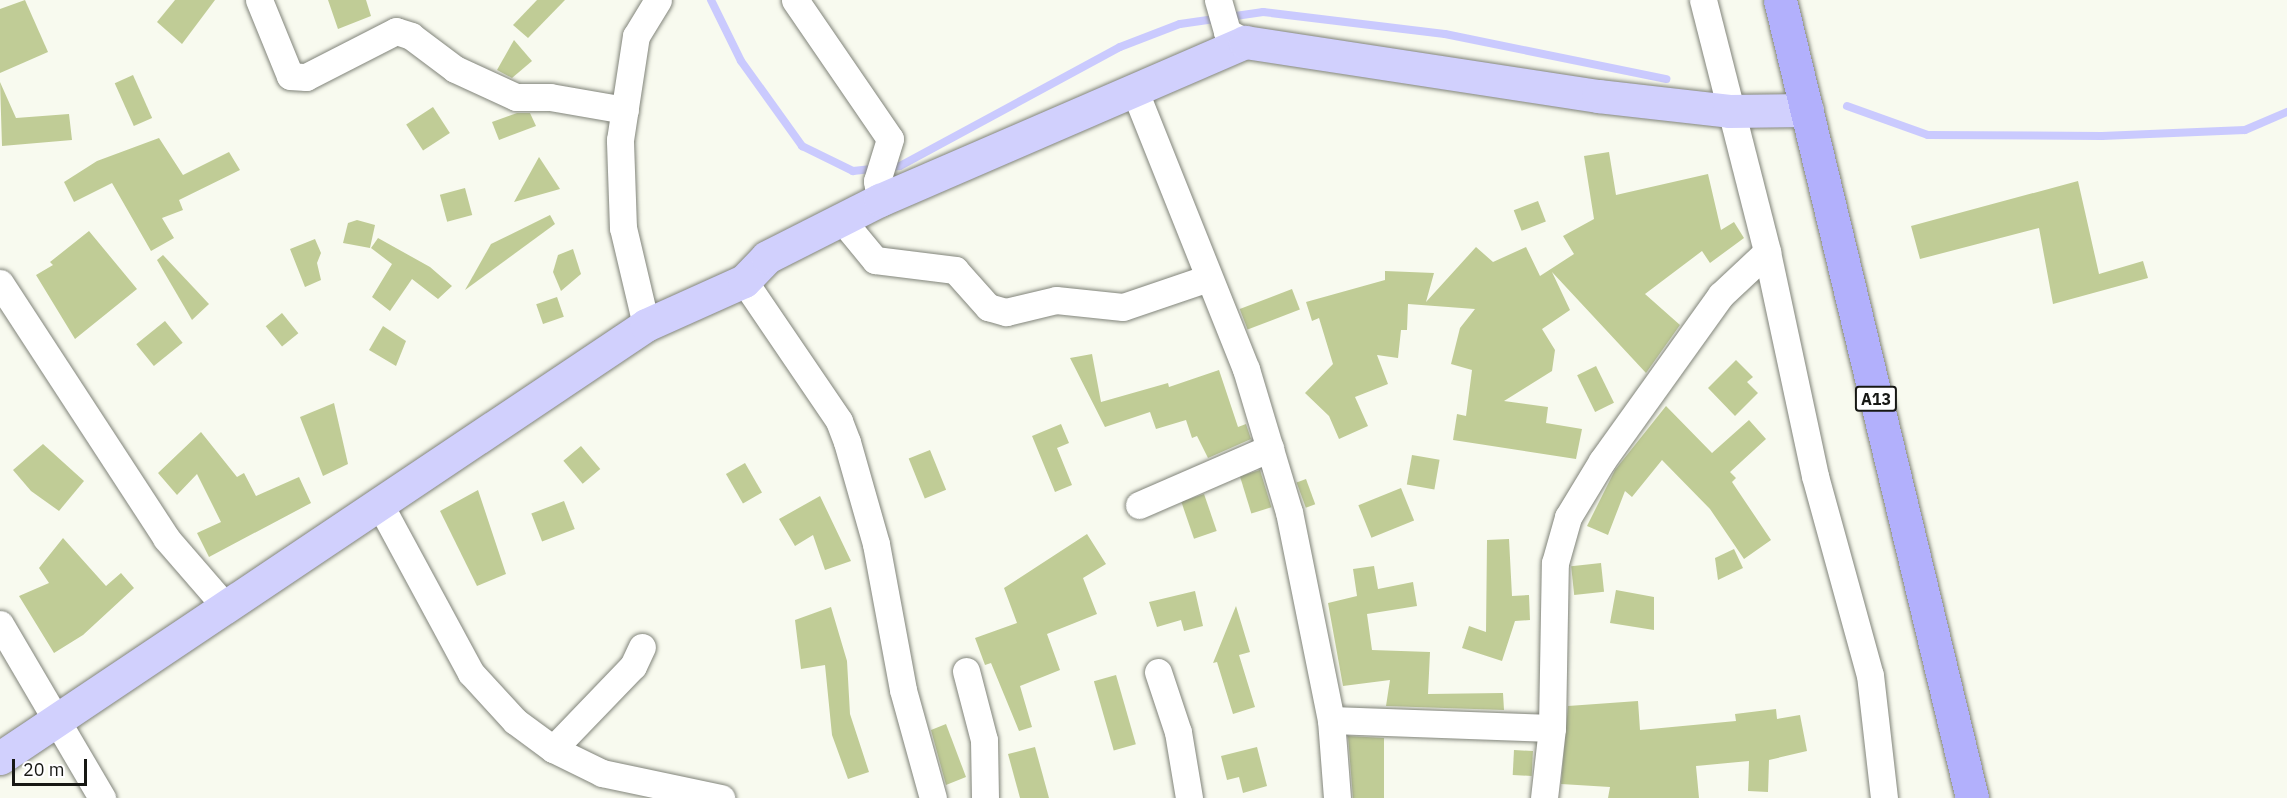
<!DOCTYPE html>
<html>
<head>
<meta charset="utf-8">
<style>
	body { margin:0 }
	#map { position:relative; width:2287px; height:798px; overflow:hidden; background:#f8faef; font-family:"IBM Plex Sans",sans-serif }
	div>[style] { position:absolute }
	.stream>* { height:8px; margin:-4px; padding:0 4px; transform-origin:4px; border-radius:4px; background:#cacafe }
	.building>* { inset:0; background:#c0cc96; transform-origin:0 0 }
	.roads { filter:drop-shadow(0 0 2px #81847a) drop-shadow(0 0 2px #81847a) }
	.minor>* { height:27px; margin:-13.5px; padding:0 13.5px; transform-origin:13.5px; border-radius:13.5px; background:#fff }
	.major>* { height:33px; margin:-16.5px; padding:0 16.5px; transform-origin:16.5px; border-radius:16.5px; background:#d1d0fd }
	.highway>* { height:33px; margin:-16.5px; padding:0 16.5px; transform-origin:16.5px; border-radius:16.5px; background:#b2b0fc }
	span { translate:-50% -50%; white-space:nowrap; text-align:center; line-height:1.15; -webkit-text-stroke:6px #fff; paint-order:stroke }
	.shield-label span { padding:2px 4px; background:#fff; border:2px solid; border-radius:4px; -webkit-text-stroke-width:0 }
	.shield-label { font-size:16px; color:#171814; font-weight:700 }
	.scale { position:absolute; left:12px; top:759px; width:75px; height:27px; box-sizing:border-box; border:3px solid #171814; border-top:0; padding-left:8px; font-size:18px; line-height:21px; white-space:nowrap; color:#171814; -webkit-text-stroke:4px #fff; paint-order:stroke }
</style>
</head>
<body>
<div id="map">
	<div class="stream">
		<i style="left:711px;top:0;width:68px;rotate:63.8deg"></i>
		<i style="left:741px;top:61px;width:105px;rotate:54.3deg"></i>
		<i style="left:802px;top:146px;width:57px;rotate:26.1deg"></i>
		<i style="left:853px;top:171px;width:47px;rotate:-6.1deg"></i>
		<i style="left:900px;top:166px;width:250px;rotate:-28.4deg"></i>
		<i style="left:1120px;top:47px;width:64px;rotate:-21deg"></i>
		<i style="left:1180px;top:24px;width:84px;rotate:-8.2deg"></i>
		<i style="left:1263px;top:12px;width:183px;rotate:6.9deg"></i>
		<i style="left:1445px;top:34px;width:226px;rotate:11.5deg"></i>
		<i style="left:1847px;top:106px;width:86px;rotate:19.7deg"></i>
		<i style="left:1928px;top:135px;width:174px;rotate:0.3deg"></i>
		<i style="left:2102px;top:136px;width:143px;rotate:-2.4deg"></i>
		<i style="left:2245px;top:130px;width:46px;rotate:-23.2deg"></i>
	</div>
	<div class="building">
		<i style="clip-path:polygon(25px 0,48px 52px,0 73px,0 9px)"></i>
		<i style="clip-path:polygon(175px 0,215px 0,182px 44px,157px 22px)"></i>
		<i style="clip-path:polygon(328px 0,366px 0,371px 16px,338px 29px)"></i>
		<i style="clip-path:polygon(537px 0,565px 0,528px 38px,513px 25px)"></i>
		<i style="clip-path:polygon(514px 40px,532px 61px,512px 78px,497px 70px)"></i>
		<i style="left:133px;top:75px;width:47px;height:20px;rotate:66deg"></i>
		<i style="clip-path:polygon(0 82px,16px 118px,69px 114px,72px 140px,2px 146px)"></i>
		<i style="left:433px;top:107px;width:31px;height:32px;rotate:57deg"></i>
		<i style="clip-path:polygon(517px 113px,530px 113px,536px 126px,499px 140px,492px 122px)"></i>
		<i style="clip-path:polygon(159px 138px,183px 175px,229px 152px,240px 170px,179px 200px,183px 210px,162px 218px,174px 238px,151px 251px,112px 183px,74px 202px,64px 182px,97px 161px)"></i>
		<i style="clip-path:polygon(1609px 152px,1616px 195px,1708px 174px,1721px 230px,1734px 222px,1744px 238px,1710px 263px,1702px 251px,1645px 294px,1680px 325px,1646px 373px,1552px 272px,1570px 310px,1542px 329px,1555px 350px,1552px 371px,1504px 401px,1548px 407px,1546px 423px,1582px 429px,1576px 459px,1453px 440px,1457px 414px,1466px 416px,1472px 370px,1451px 364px,1460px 328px,1475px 309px,1408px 304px,1407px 330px,1401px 330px,1398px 358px,1377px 355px,1388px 384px,1355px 397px,1368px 426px,1339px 439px,1329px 416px,1305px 393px,1333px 364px,1319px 318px,1312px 321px,1306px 302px,1385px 280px,1385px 271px,1434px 273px,1426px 302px,1476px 247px,1493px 262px,1526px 247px,1540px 276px,1574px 254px,1563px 236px,1594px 219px,1584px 156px)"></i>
		<i style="clip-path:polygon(539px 157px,560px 189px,514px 202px)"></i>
		<i style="clip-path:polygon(2078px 181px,2099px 274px,2143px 261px,2148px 278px,2053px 304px,2039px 228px,1920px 259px,1911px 226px)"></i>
		<i style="left:465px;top:188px;width:28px;height:26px;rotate:75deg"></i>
		<i style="left:1538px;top:201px;width:22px;height:26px;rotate:69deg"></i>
		<i style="clip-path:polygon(550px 215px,555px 224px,465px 290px,491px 244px)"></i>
		<i style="clip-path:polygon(357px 220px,375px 225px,370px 248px,343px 243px,348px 223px)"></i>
		<i style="clip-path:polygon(89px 231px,137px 289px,75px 339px,36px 275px,53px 265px,50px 262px)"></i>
		<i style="clip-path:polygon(378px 238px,430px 267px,452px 286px,438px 299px,412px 279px,390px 311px,372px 297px,392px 264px,371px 248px)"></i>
		<i style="clip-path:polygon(315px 239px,321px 253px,317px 263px,321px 280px,305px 287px,290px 249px)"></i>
		<i style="clip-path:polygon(573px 249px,581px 274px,561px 291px,553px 272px,558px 255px)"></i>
		<i style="clip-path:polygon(163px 255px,209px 304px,192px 320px,157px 260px)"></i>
		<i style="left:1292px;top:289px;width:22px;height:56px;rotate:69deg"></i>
		<i style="left:557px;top:297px;width:21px;height:22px;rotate:71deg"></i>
		<i style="left:282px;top:313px;width:26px;height:21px;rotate:51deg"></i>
		<i style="left:165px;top:321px;width:28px;height:37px;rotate:51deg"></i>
		<i style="clip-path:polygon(383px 326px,406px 341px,396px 366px,369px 350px)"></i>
		<i style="clip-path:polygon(1092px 354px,1101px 402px,1168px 383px,1169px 387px,1219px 370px,1238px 427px,1246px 424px,1251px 439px,1208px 458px,1197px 436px,1192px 438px,1186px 420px,1156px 429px,1150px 412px,1105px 427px,1070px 358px)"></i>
		<i style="clip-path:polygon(1736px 360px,1753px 377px,1747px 382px,1758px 393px,1735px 416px,1708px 388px)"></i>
		<i style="left:1596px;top:366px;width:41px;height:21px;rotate:64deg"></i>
		<i style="clip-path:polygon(334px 403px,348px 464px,323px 476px,300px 417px)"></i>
		<i style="clip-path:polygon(1666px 406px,1712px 453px,1749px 420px,1766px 439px,1730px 472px,1736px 478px,1732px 482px,1771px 540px,1744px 559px,1710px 509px,1662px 460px,1632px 497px,1625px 491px,1608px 535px,1587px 526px,1615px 470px)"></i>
		<i style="clip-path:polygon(1061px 424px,1069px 443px,1057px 448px,1072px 485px,1055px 492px,1032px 436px)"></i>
		<i style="clip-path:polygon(201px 432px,237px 477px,244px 473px,256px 496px,299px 477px,311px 503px,209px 557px,197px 533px,221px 522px,197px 474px,177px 495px,158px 473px)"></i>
		<i style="clip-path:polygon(43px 444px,84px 481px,59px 511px,31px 491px,13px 470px)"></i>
		<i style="left:581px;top:446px;width:30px;height:23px;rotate:50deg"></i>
		<i style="left:930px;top:450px;width:43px;height:23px;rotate:68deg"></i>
		<i style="left:1412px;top:455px;width:28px;height:30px;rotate:10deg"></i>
		<i style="left:745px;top:463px;width:34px;height:22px;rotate:60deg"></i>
		<i style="left:1260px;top:470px;width:39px;height:21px;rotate:73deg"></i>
		<i style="left:1306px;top:479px;width:27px;height:10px;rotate:70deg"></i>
		<i style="left:1401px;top:488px;width:35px;height:46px;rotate:68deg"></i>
		<i style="clip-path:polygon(478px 490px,506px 574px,477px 586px,440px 511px)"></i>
		<i style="left:1204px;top:494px;width:39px;height:24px;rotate:71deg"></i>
		<i style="clip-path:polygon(820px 496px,851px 561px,825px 570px,813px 535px,795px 546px,779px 519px)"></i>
		<i style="left:564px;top:501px;width:30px;height:35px;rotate:69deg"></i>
		<i style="clip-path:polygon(1087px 534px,1106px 564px,1083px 578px,1097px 614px,1047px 634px,1060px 670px,1020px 686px,1032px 727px,1019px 731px,991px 663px,985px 665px,975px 638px,1017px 623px,1004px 588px)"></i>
		<i style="clip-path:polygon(63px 538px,106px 586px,121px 573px,134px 588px,83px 635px,54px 653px,19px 596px,49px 583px,39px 568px)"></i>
		<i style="clip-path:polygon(1509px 539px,1512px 596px,1529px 595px,1530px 620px,1515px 621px,1502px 661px,1462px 648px,1469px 626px,1486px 632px,1487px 540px)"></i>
		<i style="clip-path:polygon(1734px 549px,1743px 568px,1718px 580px,1715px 558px)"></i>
		<i style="left:1601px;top:563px;width:29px;height:30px;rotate:84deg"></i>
		<i style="clip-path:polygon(1374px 566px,1378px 589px,1413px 582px,1417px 606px,1367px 614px,1372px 650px,1430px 652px,1428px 694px,1503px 693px,1504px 710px,1386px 706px,1390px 680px,1343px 686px,1328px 603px,1357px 596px,1353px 569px)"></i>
		<i style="clip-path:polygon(1616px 590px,1654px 597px,1654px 630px,1610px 623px)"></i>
		<i style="clip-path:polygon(1195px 591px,1203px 626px,1184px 631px,1181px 620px,1157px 627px,1149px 602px)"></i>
		<i style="clip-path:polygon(1236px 606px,1250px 652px,1239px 655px,1255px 707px,1233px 714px,1217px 662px,1213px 663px)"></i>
		<i style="clip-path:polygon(831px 607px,847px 661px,850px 714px,869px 772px,848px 779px,832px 735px,825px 665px,801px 669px,795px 620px)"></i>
		<i style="left:1116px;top:675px;width:72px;height:23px;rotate:74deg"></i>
		<i style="clip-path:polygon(1638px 701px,1640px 730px,1736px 721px,1735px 714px,1776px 709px,1777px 719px,1800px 715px,1807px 751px,1769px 760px,1768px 792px,1748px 791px,1749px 761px,1696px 766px,1699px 798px,1608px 798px,1610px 787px,1561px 784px,1568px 706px)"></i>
		<i style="clip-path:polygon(946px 724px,966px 777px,946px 785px,931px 730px)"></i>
		<i style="clip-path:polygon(1348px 736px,1384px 738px,1384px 798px,1353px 798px)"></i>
		<i style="clip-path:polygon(1035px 747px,1049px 798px,1020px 798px,1008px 754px)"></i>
		<i style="clip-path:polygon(1257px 747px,1267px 786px,1243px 793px,1239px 777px,1227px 780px,1221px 756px)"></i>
		<i style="left:1514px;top:750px;width:19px;height:25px;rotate:3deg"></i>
	</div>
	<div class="roads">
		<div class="minor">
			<i style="left:259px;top:0;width:82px;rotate:67.8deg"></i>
			<i style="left:290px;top:76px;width:16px;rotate:4deg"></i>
			<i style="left:306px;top:77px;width:101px;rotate:-27.1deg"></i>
			<i style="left:396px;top:31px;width:16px;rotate:18deg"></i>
			<i style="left:411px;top:36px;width:55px;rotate:36.9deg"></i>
			<i style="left:455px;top:69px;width:67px;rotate:24.7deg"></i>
			<i style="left:516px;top:97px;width:34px"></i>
			<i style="left:550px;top:97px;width:76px;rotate:9.8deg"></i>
			<i style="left:795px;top:0;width:168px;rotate:55.6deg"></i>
			<i style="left:890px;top:139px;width:44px;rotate:107.2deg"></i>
			<i style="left:877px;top:181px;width:19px;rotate:81deg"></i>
			<i style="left:1218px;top:0;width:33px;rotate:74deg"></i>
			<i style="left:1227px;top:32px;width:21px;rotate:29deg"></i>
			<i style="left:1703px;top:0;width:260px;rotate:75.7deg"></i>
			<i style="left:1767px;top:252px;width:229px;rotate:77.9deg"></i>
			<i style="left:1815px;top:476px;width:206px;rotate:74.6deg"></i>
			<i style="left:1870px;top:675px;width:124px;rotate:83.5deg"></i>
			<i style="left:1134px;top:89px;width:302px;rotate:68.2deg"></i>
			<i style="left:1246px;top:369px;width:149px;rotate:73.3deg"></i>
			<i style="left:1289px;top:512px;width:212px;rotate:78.6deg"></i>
			<i style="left:1331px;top:720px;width:78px;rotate:85.6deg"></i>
			<i style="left:842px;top:220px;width:52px;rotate:50.5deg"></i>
			<i style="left:875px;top:260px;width:81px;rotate:7.1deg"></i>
			<i style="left:955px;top:270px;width:50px;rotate:48.3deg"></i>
			<i style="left:988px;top:307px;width:19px;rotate:16deg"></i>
			<i style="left:1006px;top:312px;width:51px;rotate:-13.5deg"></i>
			<i style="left:1056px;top:300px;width:67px;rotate:6deg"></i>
			<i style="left:1123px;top:307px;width:90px;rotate:-18.8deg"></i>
			<i style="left:744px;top:281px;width:169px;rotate:55.8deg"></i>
			<i style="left:839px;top:421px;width:22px;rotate:69deg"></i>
			<i style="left:847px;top:442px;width:106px;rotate:74.1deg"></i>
			<i style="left:876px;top:544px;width:148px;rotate:79.5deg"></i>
			<i style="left:903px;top:690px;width:112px;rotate:74.5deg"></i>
			<i style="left:0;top:283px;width:304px;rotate:56.9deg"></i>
			<i style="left:166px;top:538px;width:90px;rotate:49.1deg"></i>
			<i style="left:646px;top:325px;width:100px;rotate:-103.3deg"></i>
			<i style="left:623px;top:228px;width:88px;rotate:-92deg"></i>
			<i style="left:620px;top:140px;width:105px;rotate:-81.3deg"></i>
			<i style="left:636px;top:36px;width:42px;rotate:-58.6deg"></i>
			<i style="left:379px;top:503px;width:193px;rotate:61.6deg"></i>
			<i style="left:471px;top:673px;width:65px;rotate:47.5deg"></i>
			<i style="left:515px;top:721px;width:47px;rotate:36.4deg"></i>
			<i style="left:553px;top:749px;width:55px;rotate:26.1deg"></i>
			<i style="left:602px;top:773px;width:122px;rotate:11.9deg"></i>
			<i style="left:1139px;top:505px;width:143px;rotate:-23.5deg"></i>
			<i style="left:0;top:624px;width:202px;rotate:59.6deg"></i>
			<i style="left:966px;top:671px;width:71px;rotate:75.4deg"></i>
			<i style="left:984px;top:740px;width:58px;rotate:89deg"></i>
			<i style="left:1158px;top:672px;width:63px;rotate:71.6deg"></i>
			<i style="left:1178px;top:732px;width:67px;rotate:80.5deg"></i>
			<i style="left:1331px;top:720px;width:221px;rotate:2.1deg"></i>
			<i style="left:553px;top:749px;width:115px;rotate:-46.1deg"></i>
			<i style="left:633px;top:666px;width:21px;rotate:-65deg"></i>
			<i style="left:1544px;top:798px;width:70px;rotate:-83.5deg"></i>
			<i style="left:1552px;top:728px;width:165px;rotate:-89deg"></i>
			<i style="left:1555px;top:563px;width:48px;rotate:-74.2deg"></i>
			<i style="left:1568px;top:517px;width:66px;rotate:-58.7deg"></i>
			<i style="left:1602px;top:461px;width:204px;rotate:-54.4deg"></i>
			<i style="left:1721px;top:295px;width:63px;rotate:-43.1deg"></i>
		</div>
		<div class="major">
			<i style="left:0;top:758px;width:778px;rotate:-33.83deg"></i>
			<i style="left:646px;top:325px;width:107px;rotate:-24.2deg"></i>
			<i style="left:744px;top:281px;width:33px;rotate:-46deg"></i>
			<i style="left:767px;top:257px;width:127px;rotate:-26.8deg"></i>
			<i style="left:880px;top:200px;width:398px;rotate:-23.4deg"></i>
			<i style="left:1245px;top:42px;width:357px;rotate:8.7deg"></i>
			<i style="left:1598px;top:96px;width:132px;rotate:6.5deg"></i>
			<i style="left:1729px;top:111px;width:78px;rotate:-0.7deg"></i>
		</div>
		<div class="highway">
			<i style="left:1780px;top:0;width:821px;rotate:76.47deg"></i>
		</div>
	</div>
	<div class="shield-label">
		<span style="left:1876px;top:399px">A13</span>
	</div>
	<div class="scale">20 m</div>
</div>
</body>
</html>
